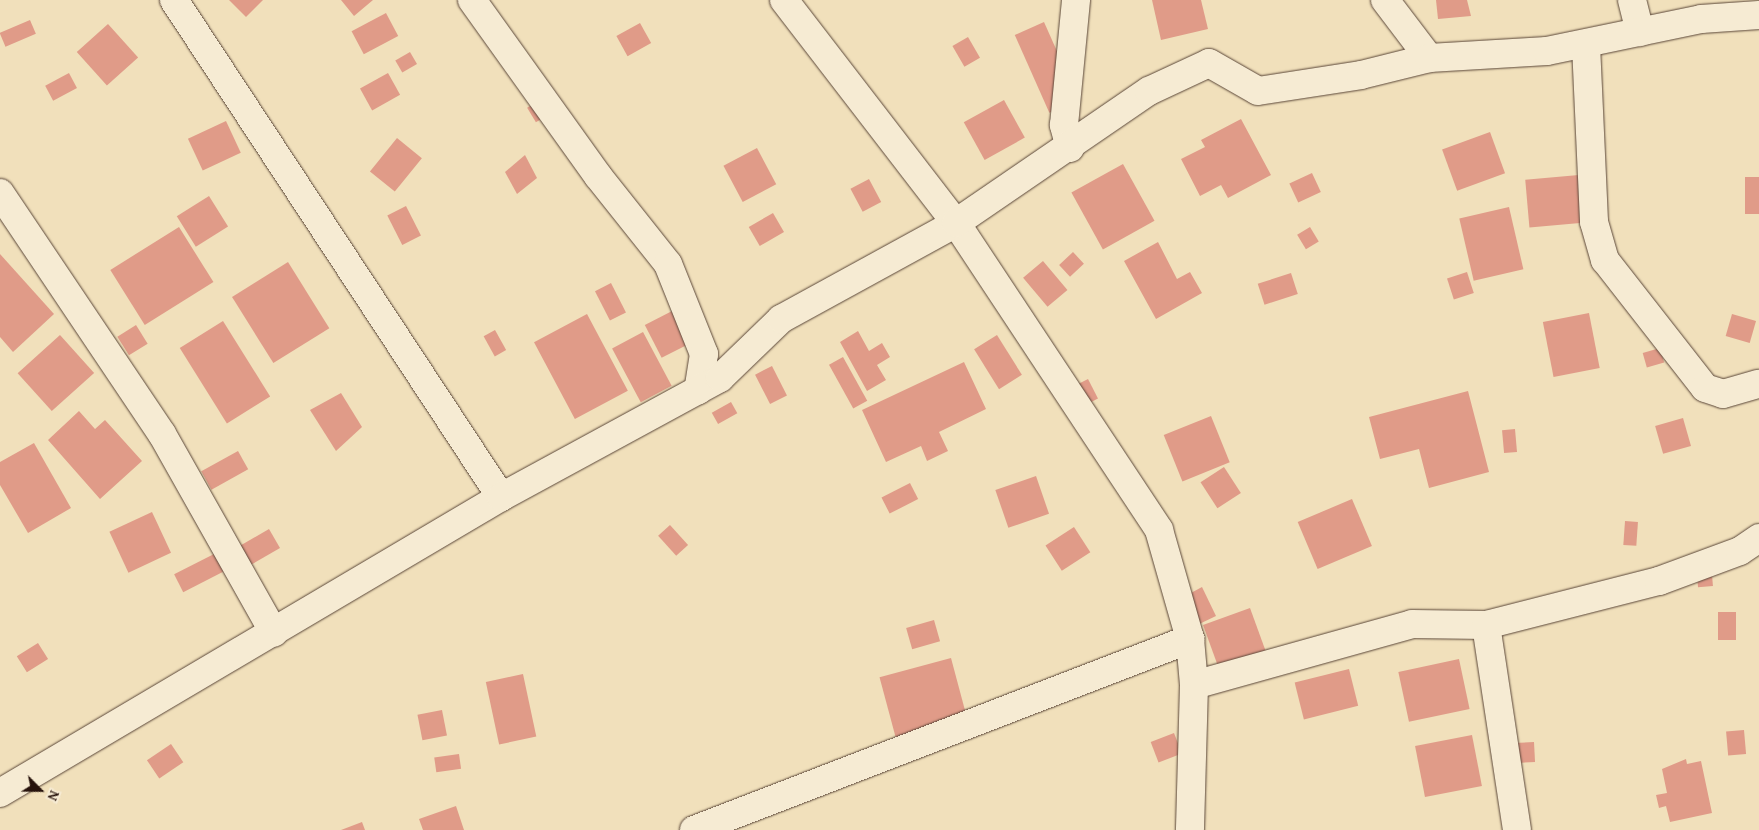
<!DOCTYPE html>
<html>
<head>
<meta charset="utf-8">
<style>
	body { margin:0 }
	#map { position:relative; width:1759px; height:830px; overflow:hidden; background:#f1e0bb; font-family:"Gentium Book Plus",serif }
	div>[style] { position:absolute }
	.building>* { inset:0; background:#e09b88; transform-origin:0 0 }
	.roads { filter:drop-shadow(0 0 1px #5a4638) drop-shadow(0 0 1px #5a4638) }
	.minor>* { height:28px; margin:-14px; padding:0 14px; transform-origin:14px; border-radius:14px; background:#f6ebd3 }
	span { translate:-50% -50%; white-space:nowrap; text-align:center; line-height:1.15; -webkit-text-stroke:4px #f6ebd3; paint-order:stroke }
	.north { position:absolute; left:15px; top:765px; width:50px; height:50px; -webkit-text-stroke:4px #f6ebd3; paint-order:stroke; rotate:113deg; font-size:14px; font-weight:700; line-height:20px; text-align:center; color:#27130c }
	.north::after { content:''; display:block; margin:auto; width:18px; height:22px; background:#27130c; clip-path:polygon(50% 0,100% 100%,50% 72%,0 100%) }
</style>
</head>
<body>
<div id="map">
	<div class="building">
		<i style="clip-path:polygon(229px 0,263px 0,246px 17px)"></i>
		<i style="clip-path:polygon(341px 0,373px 0,354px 16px)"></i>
		<i style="clip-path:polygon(1152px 0,1201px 0,1208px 29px,1161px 40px)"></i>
		<i style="clip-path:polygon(1436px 0,1467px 0,1471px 16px,1438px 19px)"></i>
		<i style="left:386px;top:13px;width:26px;height:39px;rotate:62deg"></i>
		<i style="left:30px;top:20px;width:15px;height:33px;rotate:67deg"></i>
		<i style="left:1044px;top:22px;width:85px;height:32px;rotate:66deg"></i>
		<i style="left:640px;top:23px;width:23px;height:27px;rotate:61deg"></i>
		<i style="left:108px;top:24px;width:45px;height:42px;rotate:48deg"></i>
		<i style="left:968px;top:37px;width:24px;height:18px;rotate:60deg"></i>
		<i style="left:410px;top:52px;width:14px;height:17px;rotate:60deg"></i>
		<i style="left:69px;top:73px;width:17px;height:27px;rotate:62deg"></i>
		<i style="left:388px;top:73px;width:25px;height:32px;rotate:61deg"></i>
		<i style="left:540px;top:100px;width:17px;height:15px;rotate:59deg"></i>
		<i style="left:1004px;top:100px;width:43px;height:46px;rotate:61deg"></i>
		<i style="clip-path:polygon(1241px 119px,1271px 175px,1228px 198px,1221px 185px,1200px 196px,1181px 159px,1205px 147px,1201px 140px)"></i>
		<i style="left:226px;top:121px;width:35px;height:42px;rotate:65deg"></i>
		<i style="left:1490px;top:132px;width:44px;height:51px;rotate:70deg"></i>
		<i style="left:397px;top:138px;width:32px;height:43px;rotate:39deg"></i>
		<i style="left:757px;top:148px;width:41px;height:38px;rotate:62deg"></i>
		<i style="clip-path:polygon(525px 155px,537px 178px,517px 194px,505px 172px)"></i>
		<i style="left:1123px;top:164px;width:65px;height:59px;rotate:61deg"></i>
		<i style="left:1312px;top:173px;width:21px;height:25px;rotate:65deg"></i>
		<i style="left:1590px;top:174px;width:48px;height:65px;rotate:85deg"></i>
		<i style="left:1745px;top:177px;width:14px;height:37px"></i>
		<i style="left:869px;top:179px;width:26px;height:21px;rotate:62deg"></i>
		<i style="left:209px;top:196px;width:36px;height:38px;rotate:58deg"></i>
		<i style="left:406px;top:206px;width:33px;height:21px;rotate:63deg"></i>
		<i style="left:1509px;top:207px;width:64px;height:51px;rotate:77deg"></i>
		<i style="left:773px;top:213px;width:22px;height:28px;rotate:60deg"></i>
		<i style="left:179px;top:227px;width:65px;height:81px;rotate:58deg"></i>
		<i style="left:1310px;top:227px;width:17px;height:15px;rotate:59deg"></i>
		<i style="clip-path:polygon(1158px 242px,1177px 279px,1190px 272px,1202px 293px,1156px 319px,1124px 261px)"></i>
		<i style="left:1073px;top:252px;width:16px;height:19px;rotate:47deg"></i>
		<i style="clip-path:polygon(0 254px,54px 314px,13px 352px,0 337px)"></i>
		<i style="left:1043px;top:261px;width:38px;height:26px;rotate:50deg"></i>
		<i style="left:288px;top:262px;width:78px;height:66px;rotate:58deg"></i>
		<i style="left:1467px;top:272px;width:22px;height:21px;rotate:72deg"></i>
		<i style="left:1291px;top:273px;width:22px;height:35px;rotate:72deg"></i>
		<i style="left:611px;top:283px;width:33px;height:18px;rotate:63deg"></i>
		<i style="left:676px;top:309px;width:37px;height:35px;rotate:63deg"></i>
		<i style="left:1589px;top:313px;width:56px;height:47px;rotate:79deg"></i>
		<i style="left:587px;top:314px;width:87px;height:60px;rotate:62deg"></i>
		<i style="left:1732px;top:314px;width:25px;height:23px;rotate:16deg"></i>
		<i style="left:223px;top:321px;width:89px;height:51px;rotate:58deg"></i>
		<i style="left:136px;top:325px;width:22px;height:22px;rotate:58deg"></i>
		<i style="left:495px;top:330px;width:23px;height:13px;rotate:61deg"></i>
		<i style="clip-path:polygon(858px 331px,869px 351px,882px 343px,890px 357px,877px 365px,886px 380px,867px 391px,840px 342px)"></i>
		<i style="left:643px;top:332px;width:61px;height:35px;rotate:62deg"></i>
		<i style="left:60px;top:335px;width:51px;height:57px;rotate:48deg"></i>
		<i style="left:997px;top:335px;width:47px;height:27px;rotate:58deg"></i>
		<i style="left:1660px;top:348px;width:15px;height:18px;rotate:74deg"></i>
		<i style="left:843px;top:357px;width:50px;height:16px;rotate:61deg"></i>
		<i style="clip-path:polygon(964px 362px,986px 409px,939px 432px,948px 451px,927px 461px,921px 446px,886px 462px,862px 410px)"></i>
		<i style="left:772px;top:366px;width:33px;height:19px;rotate:63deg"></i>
		<i style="left:1088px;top:379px;width:22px;height:17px;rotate:63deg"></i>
		<i style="clip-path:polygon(1468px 391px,1489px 472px,1429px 488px,1419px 449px,1380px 459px,1369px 417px)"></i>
		<i style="clip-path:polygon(341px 393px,362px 427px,336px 451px,310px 410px)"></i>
		<i style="left:731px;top:402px;width:13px;height:22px;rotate:61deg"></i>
		<i style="clip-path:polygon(79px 411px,95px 429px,105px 420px,142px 461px,100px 499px,48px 440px)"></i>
		<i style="left:1211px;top:416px;width:50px;height:51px;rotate:68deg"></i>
		<i style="left:1683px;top:418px;width:29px;height:29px;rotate:74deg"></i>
		<i style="left:1515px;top:429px;width:23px;height:13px;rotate:85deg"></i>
		<i style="clip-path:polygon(34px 443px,71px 508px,28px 533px,0 485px,0 462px)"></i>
		<i style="left:238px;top:451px;width:21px;height:42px;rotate:61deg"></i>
		<i style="left:1224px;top:467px;width:31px;height:28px;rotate:57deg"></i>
		<i style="left:1036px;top:476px;width:40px;height:43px;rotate:71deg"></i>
		<i style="left:910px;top:483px;width:18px;height:32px;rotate:63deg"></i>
		<i style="left:1352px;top:499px;width:51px;height:59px;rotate:67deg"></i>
		<i style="left:152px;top:512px;width:45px;height:47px;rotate:65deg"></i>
		<i style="left:1625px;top:521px;width:13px;height:24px;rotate:4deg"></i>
		<i style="left:670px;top:525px;width:27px;height:16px;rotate:48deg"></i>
		<i style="left:1074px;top:527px;width:30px;height:34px;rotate:57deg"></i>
		<i style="left:269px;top:529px;width:22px;height:33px;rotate:60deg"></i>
		<i style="left:216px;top:553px;width:20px;height:47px;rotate:63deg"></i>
		<i style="left:1712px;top:575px;width:11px;height:15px;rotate:85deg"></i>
		<i style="clip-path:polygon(1202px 587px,1216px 616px,1195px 626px,1189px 594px)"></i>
		<i style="left:1250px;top:608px;width:50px;height:50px;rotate:70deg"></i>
		<i style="left:1718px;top:612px;width:18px;height:28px"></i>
		<i style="left:934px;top:620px;width:22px;height:29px;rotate:74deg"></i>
		<i style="left:38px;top:643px;width:19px;height:25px;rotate:58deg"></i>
		<i style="left:951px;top:658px;width:62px;height:74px;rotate:75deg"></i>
		<i style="left:1459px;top:659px;width:51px;height:62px;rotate:78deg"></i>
		<i style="left:1349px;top:669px;width:38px;height:56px;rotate:76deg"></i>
		<i style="left:523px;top:674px;width:64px;height:38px;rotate:78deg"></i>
		<i style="left:442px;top:710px;width:26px;height:25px;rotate:79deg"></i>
		<i style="left:1744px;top:730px;width:24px;height:18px;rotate:85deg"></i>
		<i style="left:1174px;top:733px;width:22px;height:25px;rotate:69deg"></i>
		<i style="left:1472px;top:735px;width:52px;height:58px;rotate:79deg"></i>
		<i style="left:1534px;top:742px;width:20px;height:21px;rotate:87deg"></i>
		<i style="left:171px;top:744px;width:22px;height:29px;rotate:56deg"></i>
		<i style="left:459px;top:754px;width:15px;height:25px;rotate:82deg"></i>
		<i style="clip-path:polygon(1686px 759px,1687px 764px,1701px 761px,1712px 813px,1670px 822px,1666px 806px,1659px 808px,1656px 795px,1667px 793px,1662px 769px)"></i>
		<i style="clip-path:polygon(456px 806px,464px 830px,423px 830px,419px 819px)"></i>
		<i style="clip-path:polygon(362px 822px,365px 830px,341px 830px)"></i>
	</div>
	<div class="roads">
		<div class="minor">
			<i style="left:174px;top:0;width:595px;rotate:56.66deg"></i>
			<i style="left:472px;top:0;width:216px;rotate:54.4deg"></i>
			<i style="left:598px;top:176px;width:112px;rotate:51.5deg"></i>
			<i style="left:668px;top:264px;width:97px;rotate:68.2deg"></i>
			<i style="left:704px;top:354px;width:37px;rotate:99deg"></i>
			<i style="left:784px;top:0;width:282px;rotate:52.4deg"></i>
			<i style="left:956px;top:223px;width:368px;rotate:56.5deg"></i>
			<i style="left:1159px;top:530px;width:113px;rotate:74.1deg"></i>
			<i style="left:1190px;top:639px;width:46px;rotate:85deg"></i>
			<i style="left:1194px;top:685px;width:145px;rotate:91.6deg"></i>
			<i style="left:1385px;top:0;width:73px;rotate:52.8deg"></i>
			<i style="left:1632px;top:0;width:33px;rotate:76deg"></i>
			<i style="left:1586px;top:45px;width:177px;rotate:87.4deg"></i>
			<i style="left:1594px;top:222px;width:40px;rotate:74deg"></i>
			<i style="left:1605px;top:260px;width:162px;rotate:52deg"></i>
			<i style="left:1705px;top:388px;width:19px;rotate:18deg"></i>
			<i style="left:1723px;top:394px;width:37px;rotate:-16deg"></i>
			<i style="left:1070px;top:148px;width:24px;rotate:-105deg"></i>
			<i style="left:1064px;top:125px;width:126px;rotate:-84.5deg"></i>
			<i style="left:0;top:193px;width:290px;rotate:56.1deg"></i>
			<i style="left:162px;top:434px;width:228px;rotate:60.6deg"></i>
			<i style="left:1486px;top:625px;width:207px;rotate:81.4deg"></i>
			<i style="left:1194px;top:685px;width:226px;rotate:-15.6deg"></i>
			<i style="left:1412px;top:624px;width:74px;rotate:0.8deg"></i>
			<i style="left:1486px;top:625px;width:179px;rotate:-14.3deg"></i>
			<i style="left:1659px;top:581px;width:86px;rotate:-20.3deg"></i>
			<i style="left:1740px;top:551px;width:23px;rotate:-34deg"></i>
			<i style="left:0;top:793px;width:582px;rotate:-30.58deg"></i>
			<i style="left:501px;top:497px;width:249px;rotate:-28.5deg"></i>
			<i style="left:720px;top:378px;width:85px;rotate:-44deg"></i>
			<i style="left:781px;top:319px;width:200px;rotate:-28.7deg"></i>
			<i style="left:956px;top:223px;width:234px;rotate:-34.4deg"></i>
			<i style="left:1149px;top:91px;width:66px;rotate:-25deg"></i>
			<i style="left:1209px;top:63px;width:56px;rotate:29.7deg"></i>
			<i style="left:1258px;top:91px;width:104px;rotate:-8.8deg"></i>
			<i style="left:1361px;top:75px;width:70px;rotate:-14deg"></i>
			<i style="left:1429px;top:58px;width:118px;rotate:-3.4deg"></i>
			<i style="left:1547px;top:51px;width:157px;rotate:-11.7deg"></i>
			<i style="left:1701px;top:19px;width:58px;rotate:-3.9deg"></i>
			<i style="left:694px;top:830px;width:532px;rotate:-21.06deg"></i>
		</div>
	</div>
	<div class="north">N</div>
</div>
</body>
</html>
